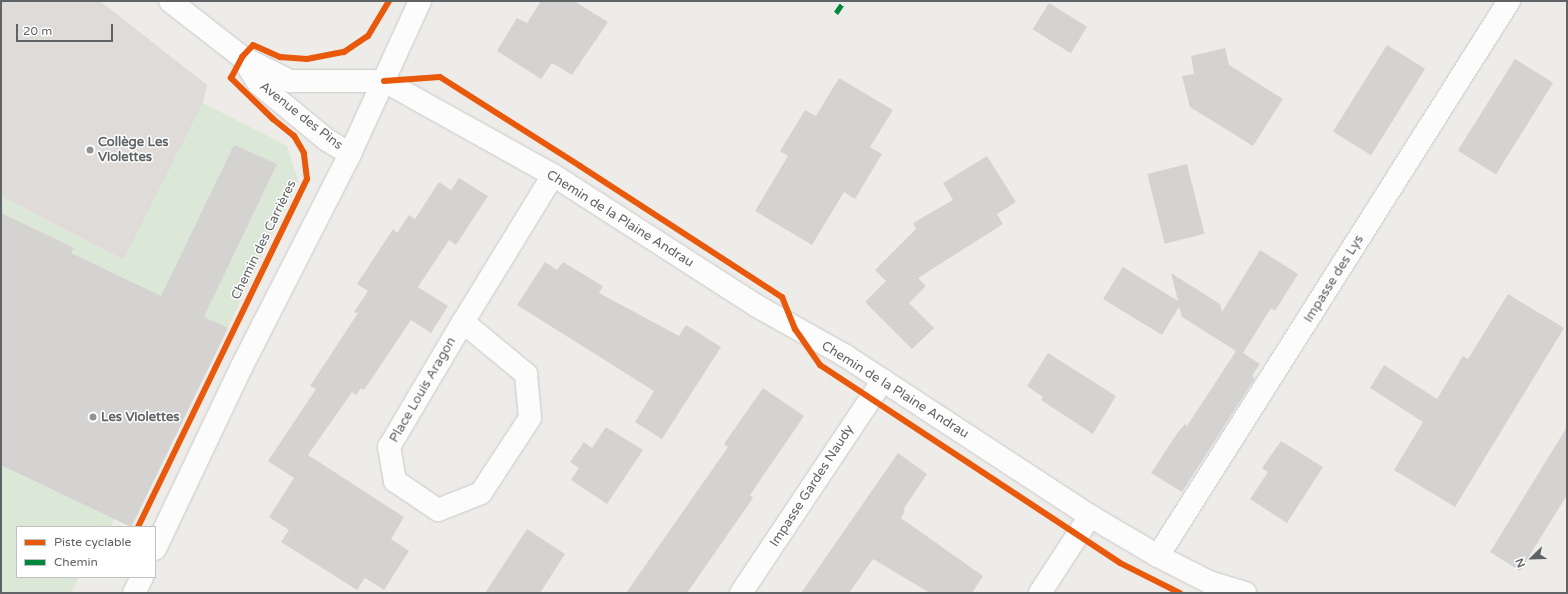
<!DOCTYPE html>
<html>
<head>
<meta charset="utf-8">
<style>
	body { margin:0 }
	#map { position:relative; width:1568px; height:594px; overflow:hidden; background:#eeece9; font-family:"Varela Round",sans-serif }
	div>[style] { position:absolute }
	.education>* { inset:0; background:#dedbd8 }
	.green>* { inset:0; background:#dbe7d7 }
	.building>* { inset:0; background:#d5d3d2; transform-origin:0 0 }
	.roads { filter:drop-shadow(0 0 1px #c9c9c9) drop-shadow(0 0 1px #c9c9c9) }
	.minor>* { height:22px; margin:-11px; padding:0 11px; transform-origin:11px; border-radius:11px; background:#fcfcfc }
	.quiet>* { height:5px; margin-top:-2.5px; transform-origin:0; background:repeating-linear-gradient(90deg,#00873e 0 10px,transparent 0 15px) }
	.cycleway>* { height:6px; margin:-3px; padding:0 3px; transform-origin:3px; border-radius:3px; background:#e8590c }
	.dots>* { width:11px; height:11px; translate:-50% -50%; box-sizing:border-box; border:2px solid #fff; border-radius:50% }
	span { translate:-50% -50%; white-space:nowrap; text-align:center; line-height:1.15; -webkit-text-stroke:3px #fff; paint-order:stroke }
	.street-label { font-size:13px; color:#606366 }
	.poi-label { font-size:13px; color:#606366; font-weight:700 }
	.left { translate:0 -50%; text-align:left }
	.frame { position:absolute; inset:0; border:2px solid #606366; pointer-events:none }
	.legend { position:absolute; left:16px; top:526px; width:140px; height:52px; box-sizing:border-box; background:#fff; border:1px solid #bfc1c2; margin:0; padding:5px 7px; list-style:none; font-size:12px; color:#606366 }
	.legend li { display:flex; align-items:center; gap:8px; height:20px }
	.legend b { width:20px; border:1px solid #bfc1c2 }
	.north { position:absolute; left:1512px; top:538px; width:40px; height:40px; -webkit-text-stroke:3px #fff; paint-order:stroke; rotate:247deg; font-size:11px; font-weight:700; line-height:16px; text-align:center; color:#606366 }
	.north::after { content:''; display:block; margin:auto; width:14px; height:18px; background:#606366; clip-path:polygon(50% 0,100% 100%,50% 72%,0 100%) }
	.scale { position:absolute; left:16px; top:24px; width:97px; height:18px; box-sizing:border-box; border:2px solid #606366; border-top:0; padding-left:5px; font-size:12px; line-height:14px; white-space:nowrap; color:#606366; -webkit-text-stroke:3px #fff; paint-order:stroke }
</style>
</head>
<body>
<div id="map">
	<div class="education">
		<i style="clip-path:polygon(1px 1px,100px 1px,207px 85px,203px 103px,124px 260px,1px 196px)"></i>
	</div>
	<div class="green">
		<i style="clip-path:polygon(203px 103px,287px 146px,298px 181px,132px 527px,114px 519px,111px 527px,17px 527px,17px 577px,79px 577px,71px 593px,1px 593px,1px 196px,124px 260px)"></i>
	</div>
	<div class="building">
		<i style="clip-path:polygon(541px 1px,574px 1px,608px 22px,572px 75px,552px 63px,541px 79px,497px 51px,517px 18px,527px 23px)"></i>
		<i style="left:1049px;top:3px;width:45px;height:31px;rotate:32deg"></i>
		<i style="left:1387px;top:45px;width:45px;height:102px;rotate:32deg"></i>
		<i style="clip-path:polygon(1225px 48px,1229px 65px,1283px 99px,1253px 146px,1190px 107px,1182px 76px,1194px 74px,1191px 56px)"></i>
		<i style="left:1515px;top:59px;width:45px;height:108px;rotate:32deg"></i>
		<i style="clip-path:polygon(839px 78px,893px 110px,870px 147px,882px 154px,855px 199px,844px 192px,812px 245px,755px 211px,788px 156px,780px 151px,805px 110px,816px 116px)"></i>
		<i style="clip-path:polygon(234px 145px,277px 164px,204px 317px,228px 328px,131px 527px,1px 465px,1px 213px,74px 248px,71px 253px,161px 296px)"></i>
		<i style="clip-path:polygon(987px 156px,1016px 202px,997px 214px,1003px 224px,918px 278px,926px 286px,909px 303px,934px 328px,912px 349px,865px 302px,886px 281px,875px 270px,916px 229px,913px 223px,953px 200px,943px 183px)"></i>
		<i style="left:1187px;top:164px;width:72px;height:41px;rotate:76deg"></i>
		<i style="clip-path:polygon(459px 178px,488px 196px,456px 245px,449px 240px,418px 287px,448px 306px,431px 333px,411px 320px,364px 390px,361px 388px,356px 395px,352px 392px,308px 455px,404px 517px,391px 539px,409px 551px,384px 590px,365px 578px,357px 590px,281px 542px,289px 530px,269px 517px,294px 478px,268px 461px,316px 389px,310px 386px,358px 313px,354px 312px,368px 291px,357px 284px,393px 229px,397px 233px,409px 215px,415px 219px,439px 182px,451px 190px)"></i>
		<i style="clip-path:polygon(1260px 250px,1298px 274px,1275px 311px,1271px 308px,1243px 353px,1260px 364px,1252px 376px,1255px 378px,1182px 492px,1151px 473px,1178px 432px,1185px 424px,1187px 426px,1236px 351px,1182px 317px,1179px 307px,1162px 335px,1103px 299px,1123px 267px,1178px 301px,1171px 273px,1220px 304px,1222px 312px)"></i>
		<i style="clip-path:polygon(545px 262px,557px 270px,563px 262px,603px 286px,599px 293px,679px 336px,686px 325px,721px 347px,662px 439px,635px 422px,654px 391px,517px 305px)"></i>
		<i style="clip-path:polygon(1508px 294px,1564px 328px,1455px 507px,1394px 470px,1423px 422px,1370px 388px,1384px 365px,1437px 399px,1463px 356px,1468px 359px)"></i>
		<i style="clip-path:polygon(1048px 353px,1116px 396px,1093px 434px,1041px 400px,1043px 397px,1027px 386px)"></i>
		<i style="clip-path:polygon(763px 388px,804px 416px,750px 495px,753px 498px,687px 593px,626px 593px,728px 447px,724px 444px)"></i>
		<i style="clip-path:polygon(606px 427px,643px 450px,607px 504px,571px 480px,579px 468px,570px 462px,584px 442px,592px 448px)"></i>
		<i style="clip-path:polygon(1567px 427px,1567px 495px,1520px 571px,1490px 552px)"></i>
		<i style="clip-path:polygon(1281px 441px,1323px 467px,1287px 523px,1250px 499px,1268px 472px,1262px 468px)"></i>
		<i style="clip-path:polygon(898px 453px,927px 474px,903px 510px,905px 511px,901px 518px,983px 576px,972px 593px,930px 593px,873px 559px,849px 593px,801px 593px)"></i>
		<i style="clip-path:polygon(527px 529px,565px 554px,540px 593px,485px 593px)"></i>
	</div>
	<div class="roads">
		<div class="minor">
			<i style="left:170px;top:1px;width:91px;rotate:37.9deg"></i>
			<i style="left:242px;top:57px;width:54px;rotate:26.6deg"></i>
			<i style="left:290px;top:81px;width:94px"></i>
			<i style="left:384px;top:81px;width:193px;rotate:29.1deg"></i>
			<i style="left:553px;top:175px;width:242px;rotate:32.7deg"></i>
			<i style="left:757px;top:306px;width:100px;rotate:29.4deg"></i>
			<i style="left:844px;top:355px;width:294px;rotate:33.2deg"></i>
			<i style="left:1090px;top:516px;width:79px;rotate:30.5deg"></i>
			<i style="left:1158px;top:556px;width:57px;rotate:27deg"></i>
			<i style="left:1209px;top:582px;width:38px;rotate:17deg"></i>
			<i style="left:242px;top:57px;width:32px;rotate:58deg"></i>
			<i style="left:259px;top:84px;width:88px;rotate:39.5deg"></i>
			<i style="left:327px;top:140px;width:27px;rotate:31deg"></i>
			<i style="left:463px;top:322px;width:82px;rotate:39.5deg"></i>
			<i style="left:526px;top:374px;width:44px;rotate:84.8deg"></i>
			<i style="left:530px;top:418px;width:90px;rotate:123.2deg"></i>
			<i style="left:481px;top:493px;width:46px;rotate:158.4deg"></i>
			<i style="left:438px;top:510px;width:52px;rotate:-146deg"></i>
			<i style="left:395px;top:481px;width:35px;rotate:-100deg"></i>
			<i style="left:389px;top:447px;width:145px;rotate:-59.4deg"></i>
			<i style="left:463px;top:322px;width:172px;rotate:-58.5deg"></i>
			<i style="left:155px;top:549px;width:203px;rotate:-64.6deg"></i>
			<i style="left:242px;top:366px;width:238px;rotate:-63deg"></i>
			<i style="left:350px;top:154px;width:168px;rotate:-65.4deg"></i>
			<i style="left:1158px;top:556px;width:657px;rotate:-57.69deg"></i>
			<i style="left:134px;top:593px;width:18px;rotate:-63deg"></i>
			<i style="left:741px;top:593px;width:256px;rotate:-56.3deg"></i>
			<i style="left:1040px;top:593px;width:92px;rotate:-57deg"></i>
		</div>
	</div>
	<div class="quiet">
		<i style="left:836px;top:13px;width:14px;rotate:-56deg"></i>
	</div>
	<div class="cycleway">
		<i style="left:384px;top:81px;width:56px;rotate:-4.1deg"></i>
		<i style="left:440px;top:77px;width:166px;rotate:32.4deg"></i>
		<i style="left:580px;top:166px;width:241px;rotate:33deg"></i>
		<i style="left:782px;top:297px;width:35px;rotate:68deg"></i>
		<i style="left:795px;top:329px;width:44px;rotate:55.2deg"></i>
		<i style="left:820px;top:365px;width:359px;rotate:33.4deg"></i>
		<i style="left:1120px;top:563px;width:67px;rotate:26.6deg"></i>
		<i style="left:138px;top:527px;width:387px;rotate:-64.1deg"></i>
		<i style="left:307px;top:179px;width:26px;rotate:-97deg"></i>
		<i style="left:304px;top:153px;width:20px;rotate:-120deg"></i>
		<i style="left:294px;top:136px;width:27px;rotate:-141deg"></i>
		<i style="left:273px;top:119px;width:59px;rotate:-135.7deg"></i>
		<i style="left:231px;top:78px;width:24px;rotate:-62deg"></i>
		<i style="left:242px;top:57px;width:16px;rotate:-47deg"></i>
		<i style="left:253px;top:45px;width:30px;rotate:24deg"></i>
		<i style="left:280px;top:57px;width:27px;rotate:4deg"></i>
		<i style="left:307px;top:59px;width:38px;rotate:-11deg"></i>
		<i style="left:344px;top:52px;width:29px;rotate:-34deg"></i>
		<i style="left:368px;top:36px;width:41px;rotate:-59deg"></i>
	</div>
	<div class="dots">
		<i style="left:90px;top:150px;background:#929394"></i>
		<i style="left:93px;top:417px;background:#929394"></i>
	</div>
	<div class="street-label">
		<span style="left:301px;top:116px;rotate:38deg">Avenue des Pins</span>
		<span style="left:620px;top:219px;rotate:32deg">Chemin de la Plaine Andrau</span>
		<span style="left:264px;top:240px;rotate:-64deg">Chemin des Carrières</span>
		<span style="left:1334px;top:279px;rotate:-58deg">Impasse des Lys</span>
		<span style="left:423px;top:390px;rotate:-60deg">Place Louis Aragon</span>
		<span style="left:895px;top:390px;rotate:32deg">Chemin de la Plaine Andrau</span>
		<span style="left:812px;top:486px;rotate:-57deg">Impasse Gardes Naudy</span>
	</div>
	<div class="poi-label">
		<span class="left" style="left:98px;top:150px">Collège Les<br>Violettes</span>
		<span class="left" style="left:101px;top:417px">Les Violettes</span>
	</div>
	<div class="frame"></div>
	<ul class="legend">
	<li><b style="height:5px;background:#e8590c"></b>Piste cyclable</li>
	<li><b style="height:5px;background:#00873e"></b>Chemin</li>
	</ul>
	<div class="north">N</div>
	<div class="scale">20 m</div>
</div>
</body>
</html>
